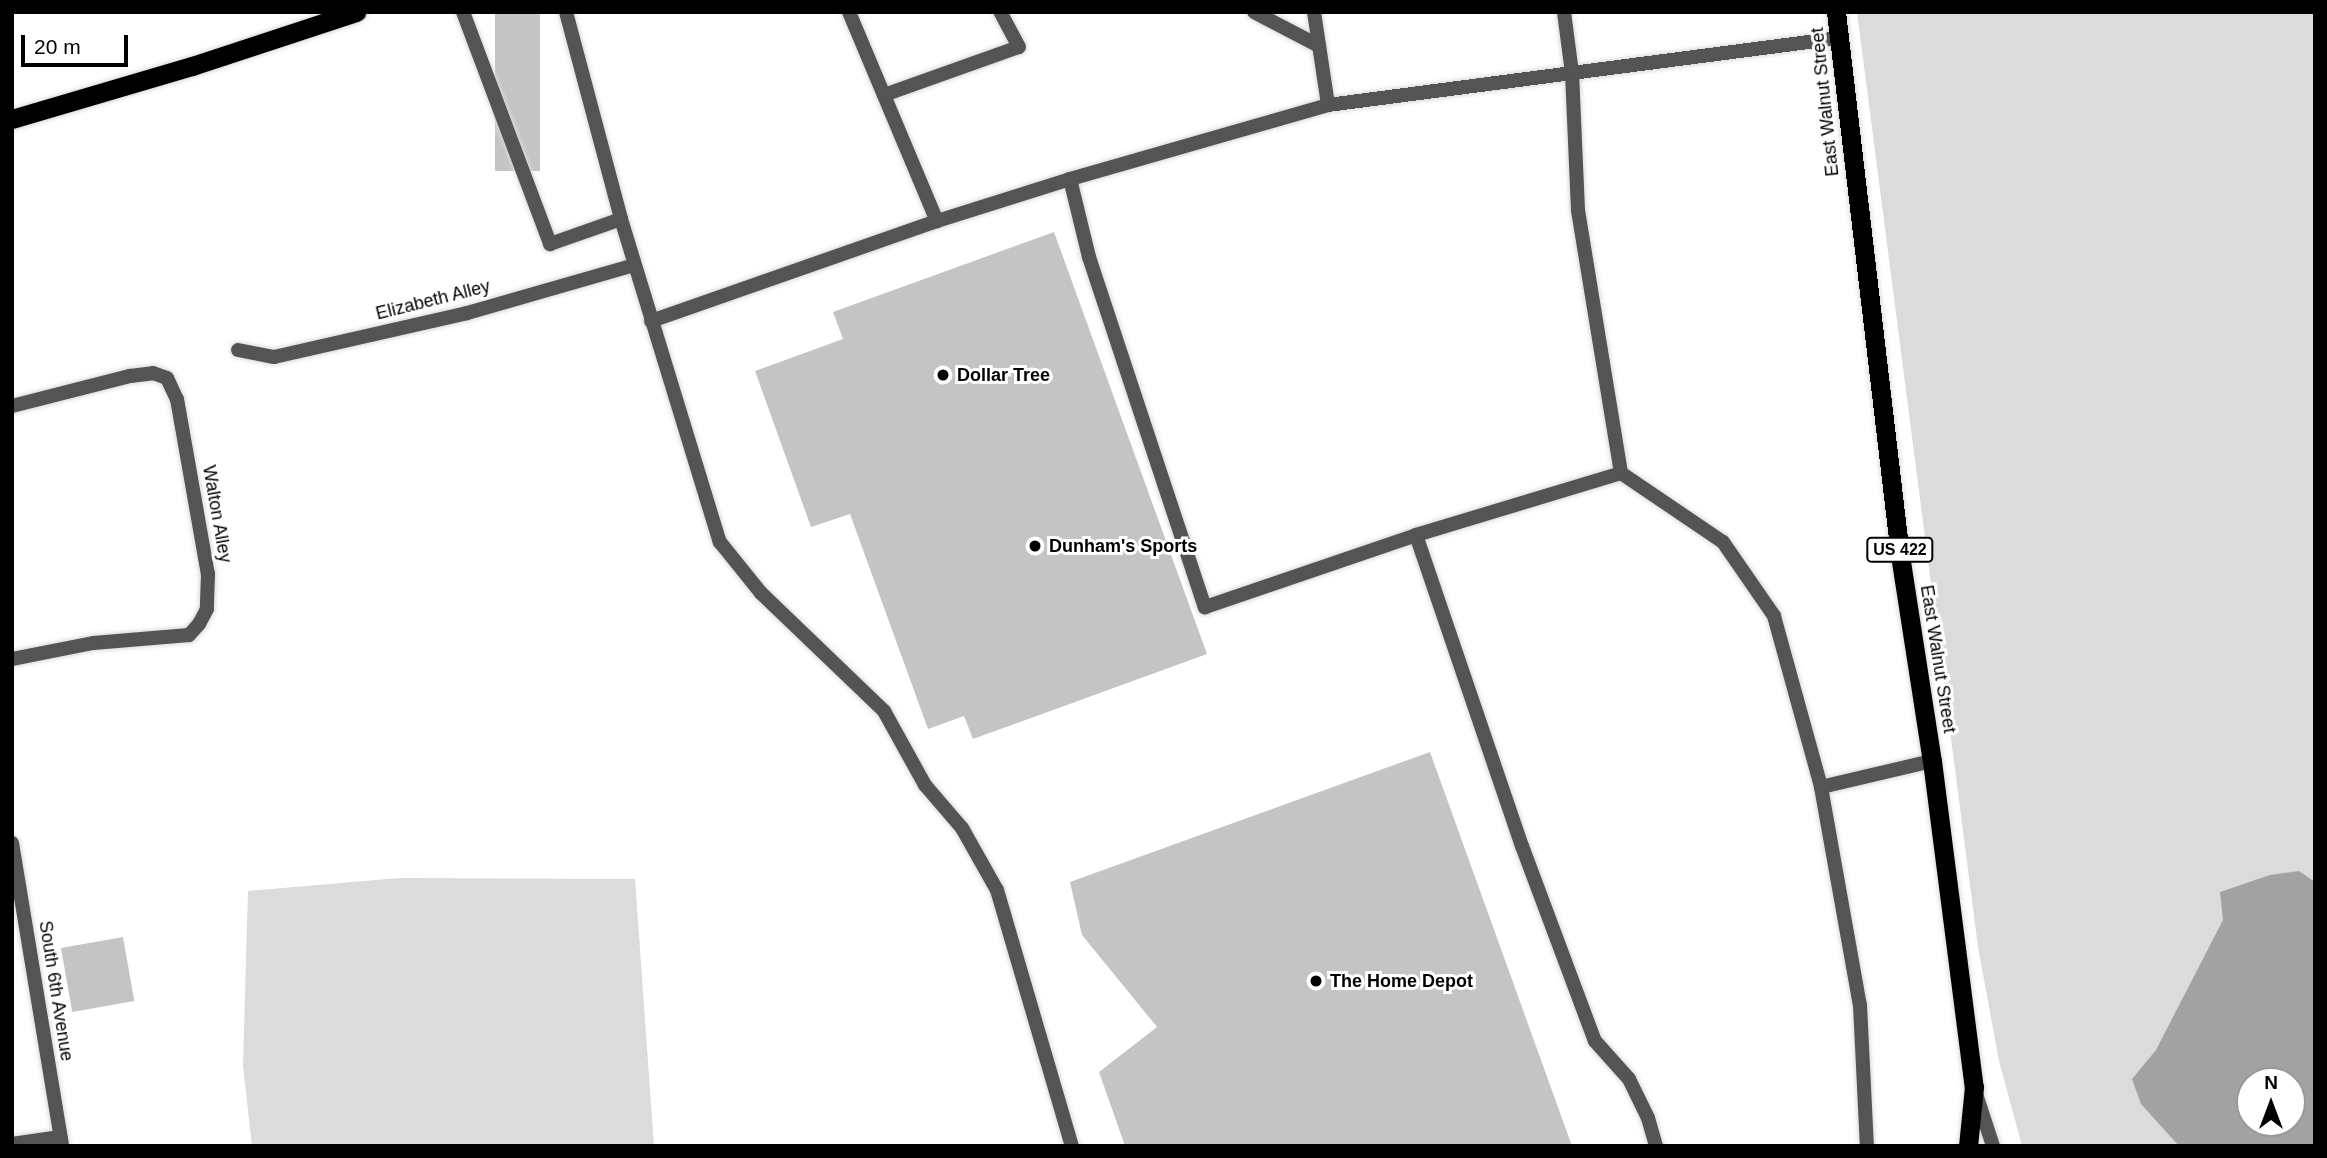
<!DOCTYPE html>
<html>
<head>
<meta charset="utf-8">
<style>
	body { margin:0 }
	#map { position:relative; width:2327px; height:1158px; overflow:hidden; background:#fff; font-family:Helvetica,sans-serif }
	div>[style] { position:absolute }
	.green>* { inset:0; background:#dbdbdb }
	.water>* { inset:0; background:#a2a2a2 }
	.building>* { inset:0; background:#c4c4c4; transform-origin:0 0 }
	.roads { filter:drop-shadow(0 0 2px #dbdbdb) drop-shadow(0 0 2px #dbdbdb) }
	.service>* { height:14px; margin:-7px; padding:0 7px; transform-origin:7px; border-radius:7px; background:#545454 }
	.minor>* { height:14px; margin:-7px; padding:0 7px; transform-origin:7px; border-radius:7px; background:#545454 }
	.tertiary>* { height:14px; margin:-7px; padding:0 7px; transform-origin:7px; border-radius:7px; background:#545454 }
	.trunk>* { height:19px; margin:-9.5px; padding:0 9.5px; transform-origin:9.5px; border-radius:9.5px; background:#000 }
	.dots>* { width:19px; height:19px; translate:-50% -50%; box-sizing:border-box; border:4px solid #fff; border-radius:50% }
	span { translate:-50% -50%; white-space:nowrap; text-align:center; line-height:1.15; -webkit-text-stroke:6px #fff; paint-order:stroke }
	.shield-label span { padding:2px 5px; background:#fff; border:2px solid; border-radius:5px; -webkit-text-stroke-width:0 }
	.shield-label { font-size:16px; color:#000; font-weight:700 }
	.street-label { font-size:18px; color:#000 }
	.poi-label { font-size:18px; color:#000; font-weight:700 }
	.left { translate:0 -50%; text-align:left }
	.frame { position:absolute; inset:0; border:14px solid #000; pointer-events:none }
	.north { position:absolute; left:2236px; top:1067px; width:70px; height:70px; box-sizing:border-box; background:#fff; border:2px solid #999; border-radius:50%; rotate:0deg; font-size:19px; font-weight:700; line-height:28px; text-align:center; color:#000 }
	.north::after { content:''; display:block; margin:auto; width:24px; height:32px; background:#000; clip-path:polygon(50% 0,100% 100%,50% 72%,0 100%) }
	.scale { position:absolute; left:21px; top:35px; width:107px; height:32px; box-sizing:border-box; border:4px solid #000; border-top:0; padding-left:9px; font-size:21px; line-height:24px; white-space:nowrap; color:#000; -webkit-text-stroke:5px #fff; paint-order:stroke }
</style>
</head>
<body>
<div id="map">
	<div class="green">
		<i style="clip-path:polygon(evenodd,1857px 12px,2315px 12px,2315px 1146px,2022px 1146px,1999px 1061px,1978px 947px,1857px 12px,2250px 1081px,2292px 1081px,2292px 1123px,2250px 1123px,2250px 1081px)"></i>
		<i style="clip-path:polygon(399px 878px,635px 879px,654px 1146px,252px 1146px,243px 1066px,248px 891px)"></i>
	</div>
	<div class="water">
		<i style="clip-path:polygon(evenodd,2299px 871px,2315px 882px,2315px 1146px,2179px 1146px,2141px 1104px,2132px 1079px,2156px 1050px,2223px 920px,2220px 892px,2270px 875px,2299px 871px,2250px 1081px,2292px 1081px,2292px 1123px,2250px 1123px,2250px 1081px)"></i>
	</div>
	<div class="building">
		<i style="left:495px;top:12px;width:45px;height:159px"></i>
		<i style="clip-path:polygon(1054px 232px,1207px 654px,973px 739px,964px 716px,928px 729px,850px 514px,811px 527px,755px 371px,843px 339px,833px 312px)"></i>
		<i style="clip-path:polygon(1430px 752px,1572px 1146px,1125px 1146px,1099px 1072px,1157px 1027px,1082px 935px,1070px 882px)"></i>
		<i style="left:123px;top:937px;width:65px;height:63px;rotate:80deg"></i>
	</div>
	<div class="roads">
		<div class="service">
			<i style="left:463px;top:12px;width:248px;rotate:69.4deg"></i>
			<i style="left:550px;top:244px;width:75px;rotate:-19.4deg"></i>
			<i style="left:566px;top:12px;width:214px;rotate:75.1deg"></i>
			<i style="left:621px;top:219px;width:338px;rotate:73deg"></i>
			<i style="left:720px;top:542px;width:65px;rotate:51.2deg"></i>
			<i style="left:761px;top:593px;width:170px;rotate:43.8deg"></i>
			<i style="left:884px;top:711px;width:85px;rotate:61deg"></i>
			<i style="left:925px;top:785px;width:57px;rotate:49.3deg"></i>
			<i style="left:962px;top:828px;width:71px;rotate:60.6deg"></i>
			<i style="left:997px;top:890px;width:267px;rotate:73.7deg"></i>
			<i style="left:849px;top:12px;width:227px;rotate:67.2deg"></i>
			<i style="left:937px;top:221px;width:139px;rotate:-17.5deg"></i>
			<i style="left:1070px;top:179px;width:268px;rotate:-16deg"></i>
			<i style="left:1328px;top:105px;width:515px;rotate:-7.47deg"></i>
			<i style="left:1254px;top:12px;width:73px;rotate:27.6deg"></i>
			<i style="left:1314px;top:12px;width:94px;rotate:81.4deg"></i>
			<i style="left:884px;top:95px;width:143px;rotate:-19.6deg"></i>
			<i style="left:1019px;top:47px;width:40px;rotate:-118deg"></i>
			<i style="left:1070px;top:179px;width:80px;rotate:76.3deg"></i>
			<i style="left:1089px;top:257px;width:369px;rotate:71.7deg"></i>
			<i style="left:1205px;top:607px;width:223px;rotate:-18.8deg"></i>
			<i style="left:1416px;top:535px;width:329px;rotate:71.2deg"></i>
			<i style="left:1522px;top:846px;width:208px;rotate:69.5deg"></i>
			<i style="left:1595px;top:1041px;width:51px;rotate:48.2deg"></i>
			<i style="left:1629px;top:1079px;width:43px;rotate:64deg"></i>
			<i style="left:1648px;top:1118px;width:29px;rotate:74deg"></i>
			<i style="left:651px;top:321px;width:303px;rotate:-19.3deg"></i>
			<i style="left:238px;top:350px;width:37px;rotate:11deg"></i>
			<i style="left:274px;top:357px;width:198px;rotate:-12.8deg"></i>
			<i style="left:467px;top:313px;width:174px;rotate:-16deg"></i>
			<i style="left:12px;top:406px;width:122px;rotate:-14.3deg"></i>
			<i style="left:130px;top:376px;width:23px;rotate:-7deg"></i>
			<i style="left:153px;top:373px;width:15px;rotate:20deg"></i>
			<i style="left:167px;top:378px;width:23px;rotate:65deg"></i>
			<i style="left:177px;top:399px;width:178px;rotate:80deg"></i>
			<i style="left:208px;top:574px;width:35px;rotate:92deg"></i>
			<i style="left:207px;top:609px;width:17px;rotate:118deg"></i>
			<i style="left:199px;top:624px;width:15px;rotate:132deg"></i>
			<i style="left:189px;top:635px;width:96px;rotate:175.2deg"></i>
			<i style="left:93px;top:643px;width:83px;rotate:168.8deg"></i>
			<i style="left:1621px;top:473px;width:123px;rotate:34.1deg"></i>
			<i style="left:1723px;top:542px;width:90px;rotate:55.4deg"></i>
			<i style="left:1774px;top:616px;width:177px;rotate:74.6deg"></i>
			<i style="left:1821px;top:787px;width:221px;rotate:79.9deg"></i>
			<i style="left:1860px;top:1005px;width:141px;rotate:87.2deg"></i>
			<i style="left:1416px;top:535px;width:214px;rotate:-16.8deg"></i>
			<i style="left:1621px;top:473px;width:266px;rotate:-99.3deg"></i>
			<i style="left:1578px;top:210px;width:137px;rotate:-92.5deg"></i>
			<i style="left:1572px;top:73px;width:62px;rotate:-97.5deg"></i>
			<i style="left:1821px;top:787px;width:114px;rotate:-13.2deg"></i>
		</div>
		<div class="minor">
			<i style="left:12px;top:843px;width:307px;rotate:80.6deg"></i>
			<i style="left:12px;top:1144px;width:49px;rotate:-8.3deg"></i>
		</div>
		<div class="tertiary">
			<i style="left:1976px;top:1094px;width:55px;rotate:71.9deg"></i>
		</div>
		<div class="trunk">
			<i style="left:1836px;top:12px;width:547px;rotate:83.28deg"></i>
			<i style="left:1900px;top:555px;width:208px;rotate:81.2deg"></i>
			<i style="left:1932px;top:761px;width:329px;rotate:82.7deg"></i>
			<i style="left:1974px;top:1087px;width:59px;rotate:95.8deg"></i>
			<i style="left:12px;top:119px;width:188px;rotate:-16.4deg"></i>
			<i style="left:192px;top:66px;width:173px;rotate:-18.2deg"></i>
		</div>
	</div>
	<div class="dots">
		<i style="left:943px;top:375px;background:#000"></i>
		<i style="left:1035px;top:546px;background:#000"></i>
		<i style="left:1316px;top:981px;background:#000"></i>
	</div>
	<div class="shield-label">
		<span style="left:1900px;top:550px">US 422</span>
	</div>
	<div class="street-label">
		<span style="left:1825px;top:102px;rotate:-96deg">East Walnut Street</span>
		<span style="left:433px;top:300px;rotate:-14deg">Elizabeth Alley</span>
		<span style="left:217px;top:514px;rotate:80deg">Walton Alley</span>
		<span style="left:1938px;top:659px;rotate:81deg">East Walnut Street</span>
		<span style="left:56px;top:991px;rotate:81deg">South 6th Avenue</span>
	</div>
	<div class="poi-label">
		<span class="left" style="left:957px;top:375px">Dollar Tree</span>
		<span class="left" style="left:1049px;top:546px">Dunham's Sports</span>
		<span class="left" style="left:1330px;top:981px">The Home Depot</span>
	</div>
	<div class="frame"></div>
	<div class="north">N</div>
	<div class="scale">20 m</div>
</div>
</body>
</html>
